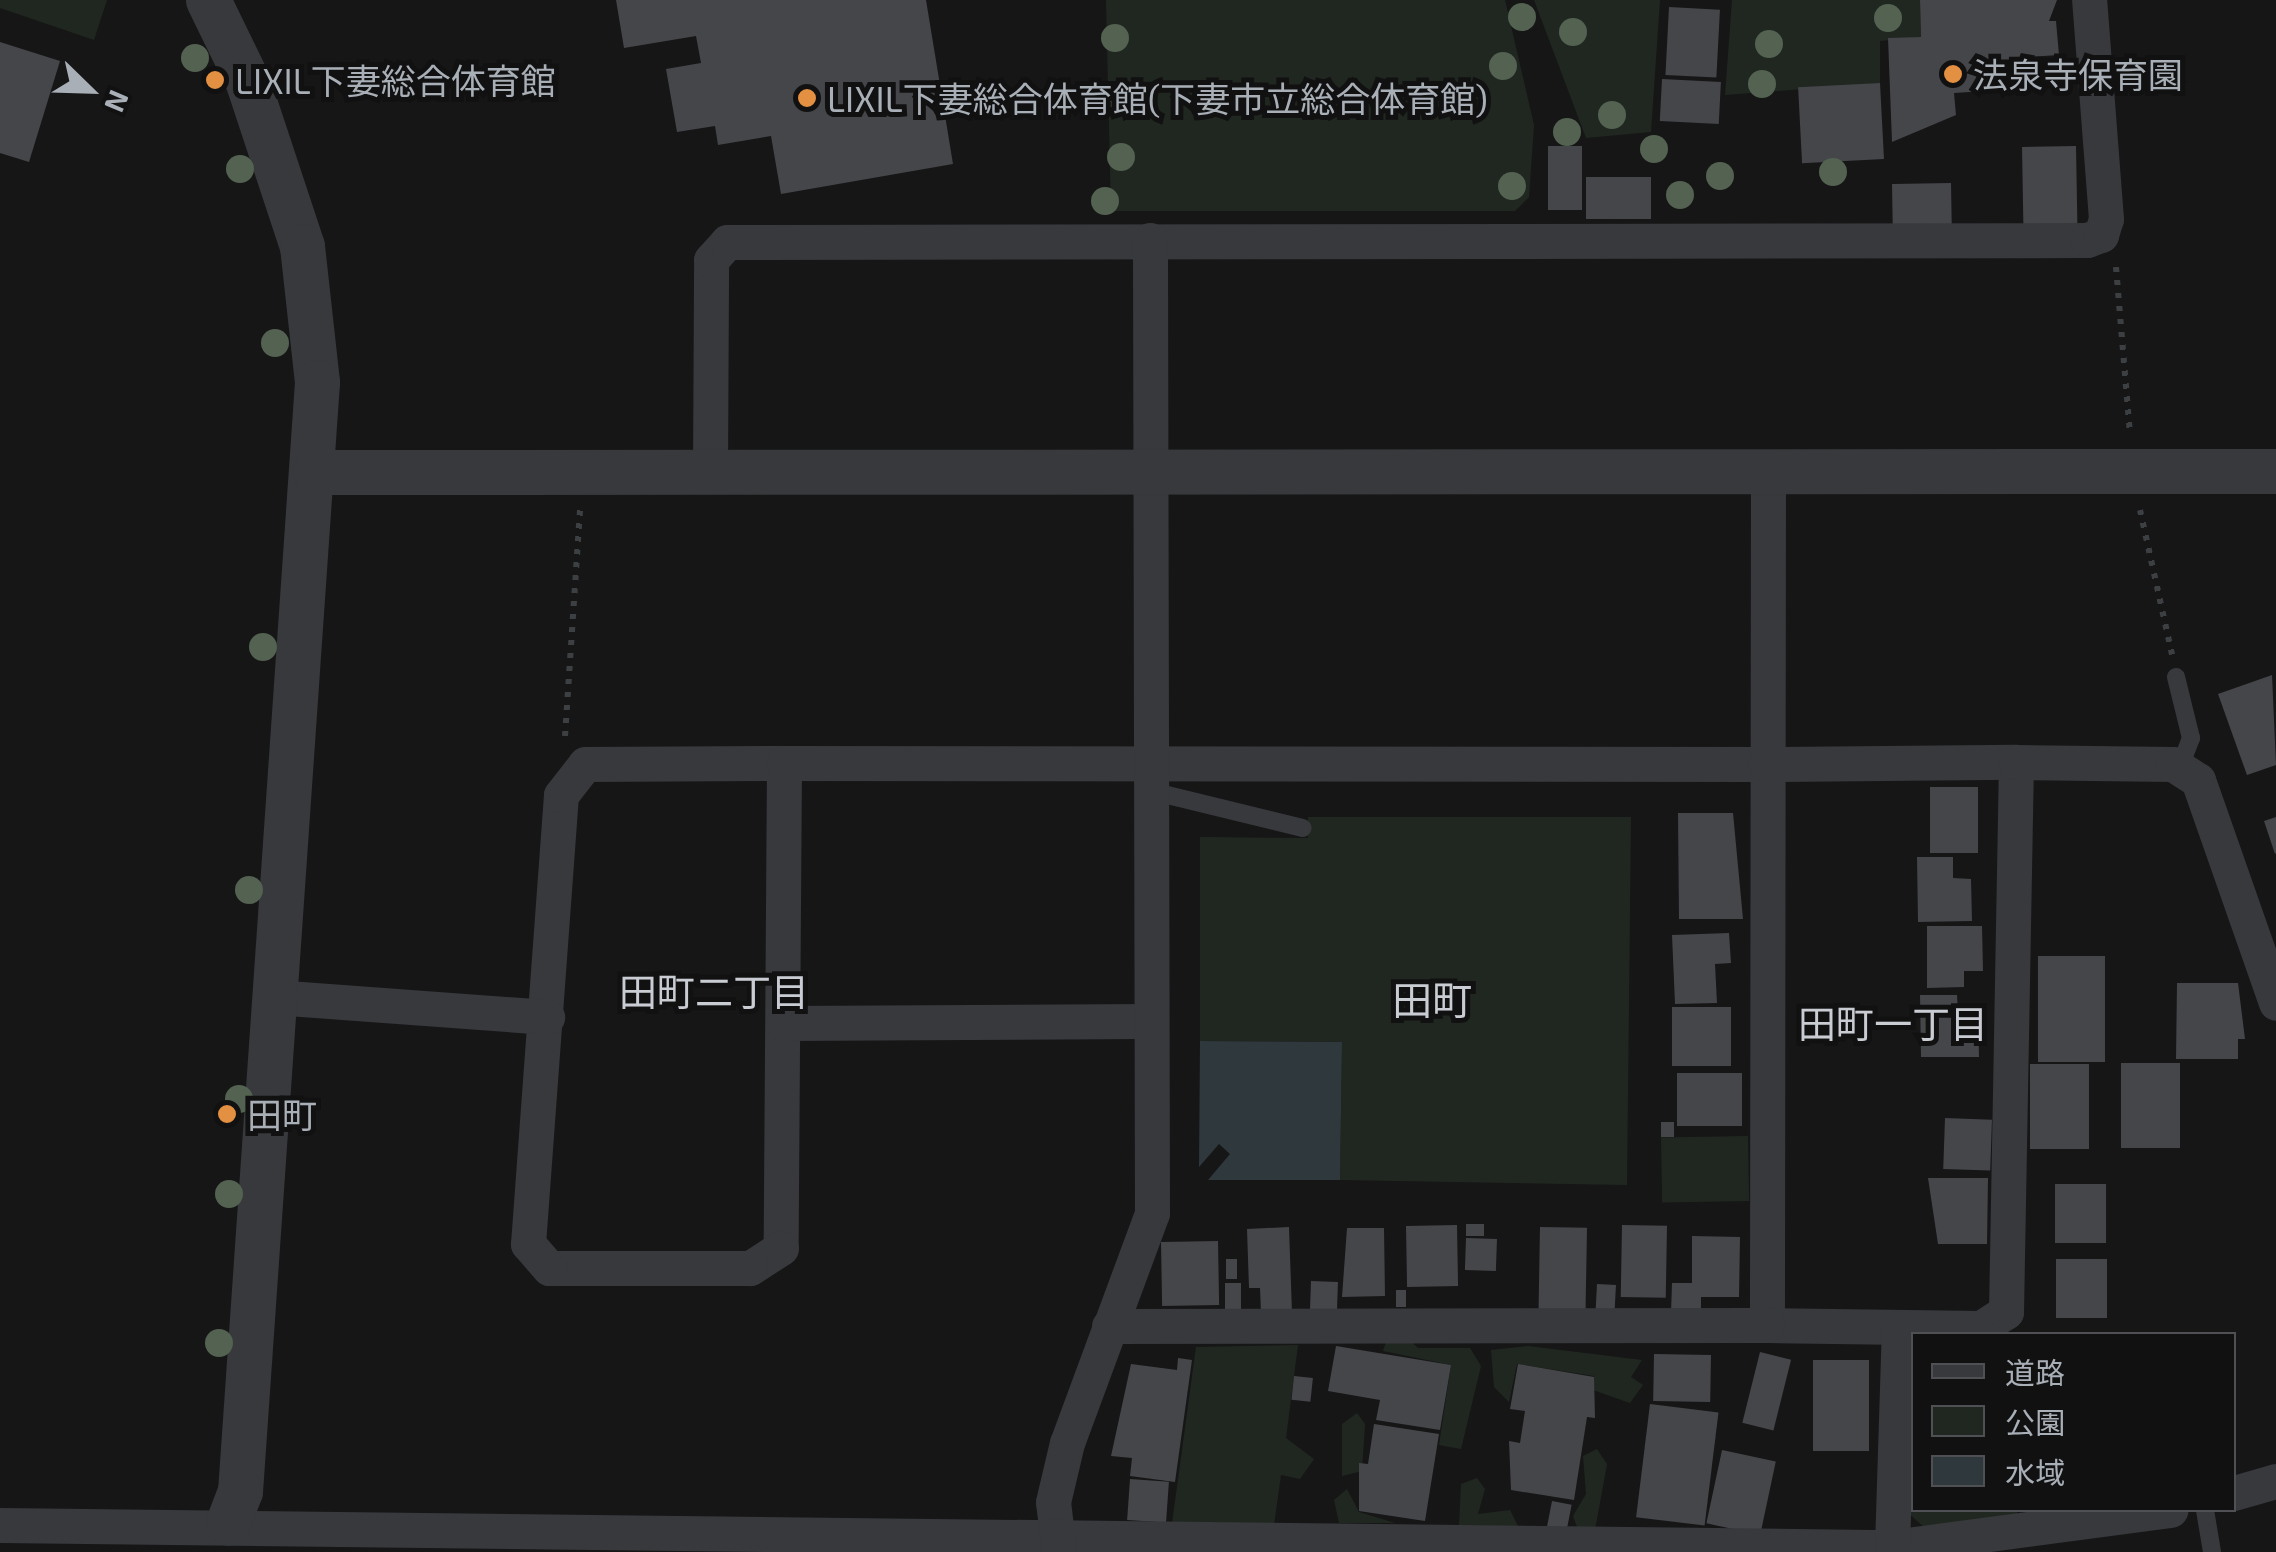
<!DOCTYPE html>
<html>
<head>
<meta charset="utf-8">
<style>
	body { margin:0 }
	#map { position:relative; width:2276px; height:1552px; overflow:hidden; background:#161617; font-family:"Exo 2","Noto Sans JP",sans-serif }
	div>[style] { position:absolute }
	.green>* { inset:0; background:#202720; transform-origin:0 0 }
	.water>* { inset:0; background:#2f383c }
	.building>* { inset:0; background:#45464a; transform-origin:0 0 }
	.path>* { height:6px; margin-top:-3px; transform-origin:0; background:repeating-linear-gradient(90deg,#3d4043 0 5px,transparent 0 13px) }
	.service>* { height:18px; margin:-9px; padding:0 9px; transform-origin:9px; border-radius:9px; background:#37393c }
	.minor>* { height:35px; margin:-17.5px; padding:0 17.5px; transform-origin:17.5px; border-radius:17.5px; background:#37393c }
	.tertiary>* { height:45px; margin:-22.5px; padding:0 22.5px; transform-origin:22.5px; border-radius:22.5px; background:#37393c }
	.trees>* { width:28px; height:28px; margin:-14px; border-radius:50%; background:#536251 }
	.dots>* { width:28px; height:28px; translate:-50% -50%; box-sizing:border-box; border:5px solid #111112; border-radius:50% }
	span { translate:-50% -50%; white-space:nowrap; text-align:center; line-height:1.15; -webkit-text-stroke:10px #111112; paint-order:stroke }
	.poi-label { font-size:35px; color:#a9afb6 }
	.left { translate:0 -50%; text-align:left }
	.neighbourhood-label { font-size:38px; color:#c9cdd3 }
	.quarter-label { font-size:40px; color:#c9cdd3 }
	.legend { position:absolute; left:1911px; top:1332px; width:325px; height:180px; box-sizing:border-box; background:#111112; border:2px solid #4e5054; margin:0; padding:12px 18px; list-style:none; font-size:30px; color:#a9afb6 }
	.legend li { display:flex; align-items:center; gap:20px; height:50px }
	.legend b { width:50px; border:2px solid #4e5054 }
	.north { position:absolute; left:40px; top:40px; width:100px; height:100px; -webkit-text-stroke:8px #111112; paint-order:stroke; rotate:113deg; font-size:28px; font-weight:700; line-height:40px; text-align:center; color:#a9afb6 }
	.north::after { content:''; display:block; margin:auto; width:35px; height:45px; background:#a9afb6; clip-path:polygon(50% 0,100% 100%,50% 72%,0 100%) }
</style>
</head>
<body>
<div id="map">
	<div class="green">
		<i style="clip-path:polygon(0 0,107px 0,94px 40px,0 8px)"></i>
		<i style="clip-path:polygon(1106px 0,1505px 0,1534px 125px,1529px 197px,1515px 211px,1111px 211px)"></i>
		<i style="clip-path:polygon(1534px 0,1660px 0,1651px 132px,1586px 138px)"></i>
		<i style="clip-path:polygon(1732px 0,1920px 0,1921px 37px,1880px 41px,1880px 83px,1725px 95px)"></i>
		<i style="clip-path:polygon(1308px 817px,1631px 817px,1627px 1185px,1340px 1180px,1342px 1042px,1200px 1041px,1200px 837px,1308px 838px)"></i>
		<i style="left:1748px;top:1136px;width:65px;height:87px;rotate:89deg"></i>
		<i style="clip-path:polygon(1405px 1336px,1418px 1348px,1470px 1348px,1481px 1366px,1461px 1449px,1439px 1445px,1451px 1365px,1383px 1351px,1387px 1339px)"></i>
		<i style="clip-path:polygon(1298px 1345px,1286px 1438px,1314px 1459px,1300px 1479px,1281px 1475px,1274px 1525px,1172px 1523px,1196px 1347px)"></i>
		<i style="clip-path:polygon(1528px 1346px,1642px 1360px,1631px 1377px,1643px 1385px,1630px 1403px,1593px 1390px,1594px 1376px,1517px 1364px,1509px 1402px,1494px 1387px,1491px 1350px)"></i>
		<i style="clip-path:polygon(1357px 1413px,1365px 1424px,1362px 1471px,1342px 1476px,1342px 1424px)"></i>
		<i style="clip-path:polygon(1907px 1435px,1914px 1510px,2017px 1510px,2017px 1523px,1926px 1529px,1906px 1511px)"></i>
		<i style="clip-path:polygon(1597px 1449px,1607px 1464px,1595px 1530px,1577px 1527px,1573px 1516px,1586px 1494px,1583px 1456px)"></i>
		<i style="clip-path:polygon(1477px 1478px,1485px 1489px,1478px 1514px,1510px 1510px,1519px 1528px,1459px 1526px,1461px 1484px)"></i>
		<i style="clip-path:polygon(1347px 1489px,1359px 1512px,1395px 1523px,1339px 1523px,1334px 1500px)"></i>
	</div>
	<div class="water">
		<i style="clip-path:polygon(1200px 1041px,1342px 1042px,1340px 1180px,1208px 1180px,1230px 1154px,1219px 1144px,1199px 1167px)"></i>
	</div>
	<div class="building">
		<i style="clip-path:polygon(616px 0,926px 0,953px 164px,781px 194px,771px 136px,718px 145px,715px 126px,677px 132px,666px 69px,701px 63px,696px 36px,624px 48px)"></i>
		<i style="clip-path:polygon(1920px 0,2057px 0,2049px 21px,2056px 21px,2059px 55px,2015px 58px,2017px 89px,1954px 93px,1956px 115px,1892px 142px,1888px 38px,1921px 37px)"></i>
		<i style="left:1669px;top:7px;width:51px;height:68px;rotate:3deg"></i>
		<i style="clip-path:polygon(0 42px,60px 61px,29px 162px,0 153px)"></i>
		<i style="left:1662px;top:79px;width:59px;height:42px;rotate:3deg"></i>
		<i style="left:1880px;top:83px;width:76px;height:82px;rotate:87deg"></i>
		<i style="left:1548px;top:146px;width:34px;height:64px"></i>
		<i style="left:2076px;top:146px;width:78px;height:54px;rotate:89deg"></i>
		<i style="left:1586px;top:177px;width:65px;height:42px"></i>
		<i style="left:1951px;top:183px;width:41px;height:59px;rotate:89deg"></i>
		<i style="clip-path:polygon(2272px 675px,2276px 765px,2247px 775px,2218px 694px)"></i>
		<i style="left:1930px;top:787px;width:48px;height:66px"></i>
		<i style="clip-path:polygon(1678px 813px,1733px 813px,1743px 919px,1679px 919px)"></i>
		<i style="clip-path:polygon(2276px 817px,2276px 853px,2275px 854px,2264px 821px)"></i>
		<i style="clip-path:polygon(1917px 857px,1953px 857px,1953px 878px,1971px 879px,1972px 921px,1918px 922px)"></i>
		<i style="clip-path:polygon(1927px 926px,1982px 926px,1983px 971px,1964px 971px,1964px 987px,1927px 988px)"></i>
		<i style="clip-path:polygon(1729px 933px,1731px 963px,1715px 964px,1717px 1003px,1675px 1004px,1672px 935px)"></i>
		<i style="left:2038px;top:956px;width:67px;height:106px"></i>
		<i style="clip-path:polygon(2177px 983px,2238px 983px,2245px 1039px,2238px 1039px,2238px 1059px,2176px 1059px)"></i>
		<i style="clip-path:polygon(1920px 995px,1957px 995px,1958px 1014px,1978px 1014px,1979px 1057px,1921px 1057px)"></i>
		<i style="left:1731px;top:1007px;width:59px;height:59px;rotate:90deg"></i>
		<i style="left:2180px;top:1063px;width:85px;height:59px;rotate:90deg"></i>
		<i style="left:2089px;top:1064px;width:85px;height:59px;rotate:90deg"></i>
		<i style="left:1742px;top:1073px;width:53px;height:65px;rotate:90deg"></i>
		<i style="left:1945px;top:1118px;width:47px;height:51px;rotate:2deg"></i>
		<i style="left:1674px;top:1122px;width:15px;height:13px;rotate:90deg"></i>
		<i style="clip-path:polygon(1928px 1178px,1988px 1178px,1987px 1244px,1938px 1244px)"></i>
		<i style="left:2055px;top:1184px;width:51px;height:59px"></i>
		<i style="left:1466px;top:1224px;width:18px;height:12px"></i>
		<i style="left:1457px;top:1225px;width:61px;height:51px;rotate:89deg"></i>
		<i style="left:1622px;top:1225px;width:45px;height:72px;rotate:1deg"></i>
		<i style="clip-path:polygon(1289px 1227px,1292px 1313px,1261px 1313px,1260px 1288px,1249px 1288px,1247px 1229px)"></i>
		<i style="left:1540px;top:1227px;width:47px;height:84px;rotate:1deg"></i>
		<i style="clip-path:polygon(1347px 1228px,1384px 1228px,1385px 1296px,1342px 1297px)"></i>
		<i style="clip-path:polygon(1692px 1236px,1740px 1237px,1739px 1297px,1701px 1297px,1701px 1313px,1671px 1313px,1672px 1283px,1692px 1283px)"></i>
		<i style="left:1466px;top:1238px;width:31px;height:32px;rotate:2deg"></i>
		<i style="left:1218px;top:1241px;width:64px;height:57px;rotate:89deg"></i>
		<i style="left:1226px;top:1259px;width:11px;height:20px"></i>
		<i style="left:2056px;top:1259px;width:51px;height:59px"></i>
		<i style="left:1311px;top:1281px;width:27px;height:32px;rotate:2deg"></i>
		<i style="left:1225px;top:1283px;width:16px;height:29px"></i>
		<i style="left:1597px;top:1284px;width:19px;height:25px;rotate:3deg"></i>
		<i style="left:1396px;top:1290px;width:10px;height:17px"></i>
		<i style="clip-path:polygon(1336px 1346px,1451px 1365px,1440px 1430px,1376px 1420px,1380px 1400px,1328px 1391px)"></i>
		<i style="left:1760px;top:1352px;width:32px;height:73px;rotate:14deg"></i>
		<i style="left:1654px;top:1354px;width:57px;height:47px;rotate:1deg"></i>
		<i style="clip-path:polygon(1178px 1358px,1192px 1360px,1175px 1482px,1130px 1476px,1132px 1458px,1111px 1456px,1131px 1364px,1177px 1370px)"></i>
		<i style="left:1813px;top:1360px;width:56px;height:91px"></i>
		<i style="clip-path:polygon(1518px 1364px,1594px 1377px,1595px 1418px,1587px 1417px,1574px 1500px,1511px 1490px,1509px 1441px,1520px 1443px,1525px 1411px,1510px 1409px)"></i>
		<i style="left:1294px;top:1376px;width:19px;height:24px;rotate:6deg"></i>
		<i style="left:1650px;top:1404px;width:69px;height:114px;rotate:7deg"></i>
		<i style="clip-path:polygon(1374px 1424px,1439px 1434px,1425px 1521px,1359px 1511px,1359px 1463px,1368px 1464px)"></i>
		<i style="left:1722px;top:1450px;width:55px;height:75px;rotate:12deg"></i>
		<i style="left:1130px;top:1479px;width:39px;height:41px;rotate:4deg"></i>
		<i style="left:1552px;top:1501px;width:20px;height:29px;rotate:11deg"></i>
	</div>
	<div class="path">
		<i style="left:2116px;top:267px;width:168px;rotate:85.2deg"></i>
		<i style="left:2140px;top:510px;width:148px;rotate:77.5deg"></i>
		<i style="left:565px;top:736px;width:227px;rotate:-86.2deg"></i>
	</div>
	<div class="service">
		<i style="left:2176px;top:677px;width:63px;rotate:76.2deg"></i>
		<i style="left:2191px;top:738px;width:31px;rotate:111deg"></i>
		<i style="left:1151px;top:791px;width:156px;rotate:13.7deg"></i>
		<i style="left:2205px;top:1510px;width:43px;rotate:80.5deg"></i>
	</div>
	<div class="minor">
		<i style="left:710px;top:473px;width:213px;rotate:-89.7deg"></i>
		<i style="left:711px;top:260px;width:24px;rotate:-48deg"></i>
		<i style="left:727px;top:242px;width:1360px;rotate:-0.08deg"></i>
		<i style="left:2087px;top:240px;width:15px;rotate:-20deg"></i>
		<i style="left:2101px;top:235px;width:17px;rotate:-73deg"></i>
		<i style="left:2106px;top:219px;width:220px;rotate:-94.4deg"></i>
		<i style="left:1768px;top:473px;width:852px;rotate:90.07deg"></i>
		<i style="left:1767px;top:1325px;width:214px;rotate:0.8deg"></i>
		<i style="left:1981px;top:1328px;width:30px;rotate:-33deg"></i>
		<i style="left:2006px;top:1312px;width:550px;rotate:-88.96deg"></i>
		<i style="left:784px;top:763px;width:485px;rotate:90.4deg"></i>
		<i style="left:781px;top:1248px;width:37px;rotate:147deg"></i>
		<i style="left:750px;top:1268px;width:201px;rotate:180deg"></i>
		<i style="left:549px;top:1268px;width:32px;rotate:-131deg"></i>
		<i style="left:528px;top:1244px;width:450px;rotate:-85.8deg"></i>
		<i style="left:561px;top:795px;width:39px;rotate:-52deg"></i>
		<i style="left:585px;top:764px;width:199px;rotate:-0.3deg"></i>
		<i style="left:784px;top:763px;width:981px;rotate:0.06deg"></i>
		<i style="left:1765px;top:764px;width:251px;rotate:-0.5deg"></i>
		<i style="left:2016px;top:762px;width:157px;rotate:0.7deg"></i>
		<i style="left:2173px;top:764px;width:30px;rotate:33deg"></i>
		<i style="left:2198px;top:780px;width:236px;rotate:70.7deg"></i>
		<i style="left:274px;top:997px;width:274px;rotate:4.2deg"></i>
		<i style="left:783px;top:1023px;width:366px;rotate:-0.3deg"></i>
		<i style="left:1109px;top:1326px;width:658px;rotate:-0.09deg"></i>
		<i style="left:2234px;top:1493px;width:44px;rotate:-15.9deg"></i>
		<i style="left:0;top:1525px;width:1892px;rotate:0.67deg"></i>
		<i style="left:1892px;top:1547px;width:281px;rotate:-7.6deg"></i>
		<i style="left:1892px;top:1547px;width:219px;rotate:-88.2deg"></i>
		<i style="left:1059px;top:1552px;width:50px;rotate:-96.8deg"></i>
		<i style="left:1053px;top:1502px;width:61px;rotate:-76.7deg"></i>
		<i style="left:1067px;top:1443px;width:245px;rotate:-69.7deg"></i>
		<i style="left:1152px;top:1213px;width:973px;rotate:-90.12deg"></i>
	</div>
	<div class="tertiary">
		<i style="left:208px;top:0;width:89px;rotate:64deg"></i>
		<i style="left:247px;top:80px;width:175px;rotate:71.7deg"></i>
		<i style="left:302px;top:246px;width:137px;rotate:83.7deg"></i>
		<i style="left:317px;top:382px;width:1112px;rotate:93.97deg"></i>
		<i style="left:240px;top:1491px;width:34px;rotate:111deg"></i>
		<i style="left:315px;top:472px;width:1961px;rotate:-0.03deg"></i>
	</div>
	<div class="trees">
		<i style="left:1522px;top:17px"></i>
		<i style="left:1888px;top:18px"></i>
		<i style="left:1573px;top:32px"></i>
		<i style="left:1115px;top:38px"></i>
		<i style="left:1769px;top:44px"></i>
		<i style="left:195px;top:58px"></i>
		<i style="left:1503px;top:66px"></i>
		<i style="left:1762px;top:84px"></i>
		<i style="left:1118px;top:96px"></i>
		<i style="left:1612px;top:115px"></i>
		<i style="left:1567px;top:132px"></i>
		<i style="left:1654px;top:149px"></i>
		<i style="left:1121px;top:157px"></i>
		<i style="left:240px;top:169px"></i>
		<i style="left:1833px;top:172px"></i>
		<i style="left:1720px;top:176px"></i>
		<i style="left:1512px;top:186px"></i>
		<i style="left:1680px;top:195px"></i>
		<i style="left:1105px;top:201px"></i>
		<i style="left:275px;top:343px"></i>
		<i style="left:263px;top:647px"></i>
		<i style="left:249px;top:890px"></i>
		<i style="left:239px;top:1099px"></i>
		<i style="left:229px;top:1194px"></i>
		<i style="left:219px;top:1343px"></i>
	</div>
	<div class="dots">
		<i style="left:1953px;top:74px;background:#e39042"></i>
		<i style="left:215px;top:80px;background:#e39042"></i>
		<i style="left:807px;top:98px;background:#e39042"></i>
		<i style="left:227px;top:1114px;background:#e39042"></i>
	</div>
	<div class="poi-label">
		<span class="left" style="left:1973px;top:74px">法泉寺保育園</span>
		<span class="left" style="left:235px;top:80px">LIXIL下妻総合体育館</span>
		<span class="left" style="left:827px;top:98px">LIXIL下妻総合体育館(下妻市立総合体育館)</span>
		<span class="left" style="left:247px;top:1114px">田町</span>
	</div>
	<div class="neighbourhood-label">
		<span style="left:714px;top:992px">田町二丁目</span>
		<span style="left:1893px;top:1024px">田町一丁目</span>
	</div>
	<div class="quarter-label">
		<span style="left:1432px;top:999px">田町</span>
	</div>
	<ul class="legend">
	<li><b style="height:12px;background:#37393c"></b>道路</li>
	<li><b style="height:28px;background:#202720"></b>公園</li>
	<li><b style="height:28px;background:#2f383c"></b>水域</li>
	</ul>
	<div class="north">N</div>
</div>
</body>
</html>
